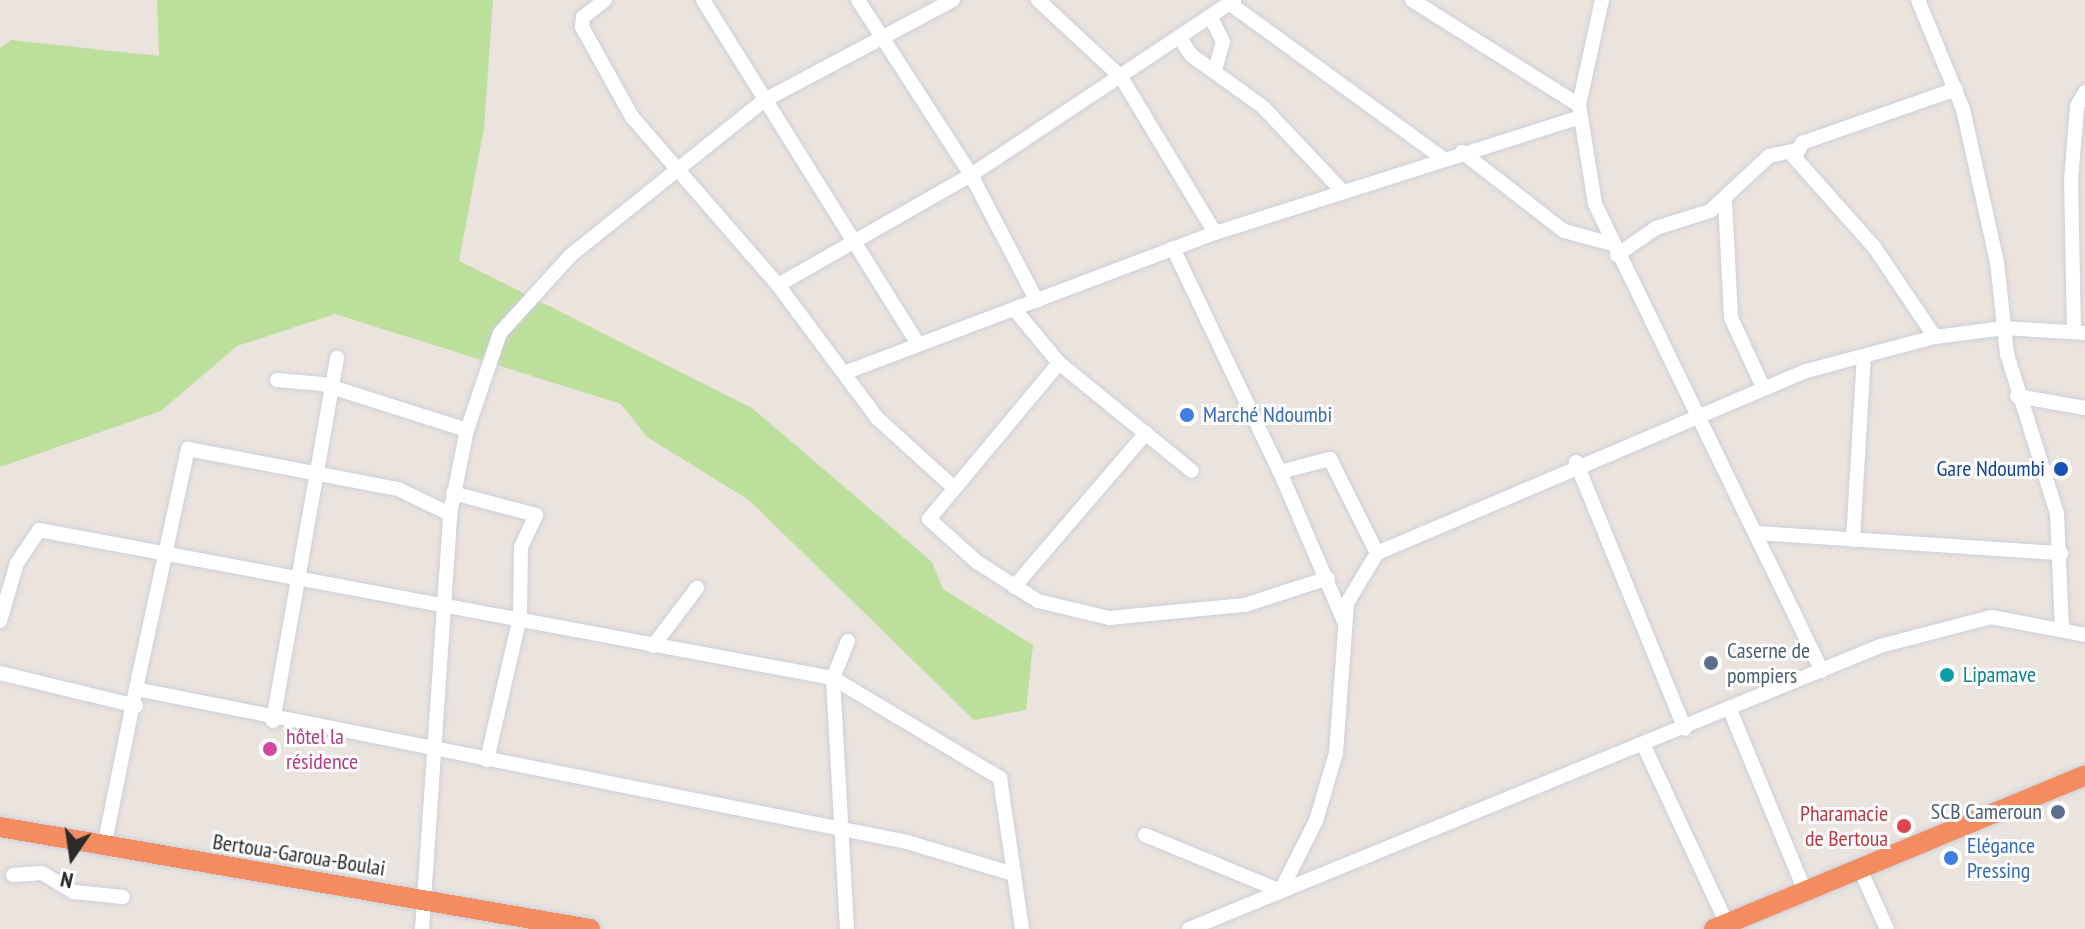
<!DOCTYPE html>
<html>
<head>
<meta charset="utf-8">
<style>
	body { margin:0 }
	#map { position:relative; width:2085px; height:929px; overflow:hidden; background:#ebe3dd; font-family:"PT Sans Narrow",sans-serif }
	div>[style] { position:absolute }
	.green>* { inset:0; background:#bcdf9c }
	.roads { filter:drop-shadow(0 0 2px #cbd0db) drop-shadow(0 0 2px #cbd0db) }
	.minor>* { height:14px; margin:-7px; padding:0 7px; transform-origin:7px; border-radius:7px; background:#fff }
	.highway>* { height:20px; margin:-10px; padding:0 10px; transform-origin:10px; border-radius:10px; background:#f48c5f }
	.dots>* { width:22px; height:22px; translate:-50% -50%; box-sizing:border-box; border:4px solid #fff; border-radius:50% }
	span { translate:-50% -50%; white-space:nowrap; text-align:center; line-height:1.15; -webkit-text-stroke:6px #fff; paint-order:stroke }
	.shop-label { font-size:22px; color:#366cbe }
	.left { translate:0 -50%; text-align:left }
	.transit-label { font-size:22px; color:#164399 }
	.right { translate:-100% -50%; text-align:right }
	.service-label { font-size:22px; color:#4e5e75 }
	.culture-label { font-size:22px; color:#0d838f }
	.hotel-label { font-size:22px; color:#b23c85 }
	.health-label { font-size:22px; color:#be3a42 }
	.street-label { font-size:22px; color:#2a2a2a }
	.north { position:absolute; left:32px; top:817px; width:80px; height:80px; -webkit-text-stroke:6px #fff; paint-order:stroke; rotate:193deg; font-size:22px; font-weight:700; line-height:32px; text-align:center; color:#2a2a2a }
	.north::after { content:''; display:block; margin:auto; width:28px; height:36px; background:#2a2a2a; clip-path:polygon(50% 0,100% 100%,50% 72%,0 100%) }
</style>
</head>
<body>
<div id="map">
	<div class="green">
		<i style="clip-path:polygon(157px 0,493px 0,484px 128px,459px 261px,752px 408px,932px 562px,943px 589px,1033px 645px,1026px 710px,974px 720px,749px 500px,647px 437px,621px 404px,335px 314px,237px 346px,161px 411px,0 467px,0 48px,11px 40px,159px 56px)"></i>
	</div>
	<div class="roads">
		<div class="minor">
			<i style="left:605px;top:0;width:28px;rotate:142deg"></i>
			<i style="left:583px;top:17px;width:10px;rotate:96deg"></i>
			<i style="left:582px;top:27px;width:103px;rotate:60.9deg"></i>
			<i style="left:632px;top:117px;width:223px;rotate:49deg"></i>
			<i style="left:778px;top:285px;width:166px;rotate:53.3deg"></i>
			<i style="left:877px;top:418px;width:103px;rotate:42.2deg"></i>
			<i style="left:703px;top:0;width:406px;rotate:58deg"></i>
			<i style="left:858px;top:0;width:208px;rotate:57.1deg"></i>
			<i style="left:971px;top:175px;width:142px;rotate:62.4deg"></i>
			<i style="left:1038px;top:0;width:113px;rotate:42.9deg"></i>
			<i style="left:1121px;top:77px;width:182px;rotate:58.9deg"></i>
			<i style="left:1412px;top:0;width:197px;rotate:32.2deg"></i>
			<i style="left:1602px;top:0;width:107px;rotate:102.4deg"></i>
			<i style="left:1579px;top:105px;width:100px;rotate:80.8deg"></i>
			<i style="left:1595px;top:204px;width:519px;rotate:64.08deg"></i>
			<i style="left:1918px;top:0;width:118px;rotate:67.6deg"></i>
			<i style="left:1963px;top:109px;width:157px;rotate:77.5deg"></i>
			<i style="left:1997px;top:262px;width:93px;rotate:83.8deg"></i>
			<i style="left:2007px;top:354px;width:168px;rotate:72.6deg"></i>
			<i style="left:2057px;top:514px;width:114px;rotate:87.5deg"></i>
			<i style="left:1229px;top:3px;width:263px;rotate:36deg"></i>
			<i style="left:1210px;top:16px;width:29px;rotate:63deg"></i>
			<i style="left:1223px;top:42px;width:29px;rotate:106deg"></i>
			<i style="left:1179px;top:37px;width:22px;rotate:56deg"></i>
			<i style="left:1191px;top:55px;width:89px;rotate:35.8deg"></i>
			<i style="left:1263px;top:107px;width:117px;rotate:46.7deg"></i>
			<i style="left:1462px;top:152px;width:129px;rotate:37.8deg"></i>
			<i style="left:1564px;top:231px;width:50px;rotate:15.2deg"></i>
			<i style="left:1725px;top:202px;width:116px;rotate:87deg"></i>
			<i style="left:1731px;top:318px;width:78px;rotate:65.1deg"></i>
			<i style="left:1173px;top:248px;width:248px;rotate:64.5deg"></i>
			<i style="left:1280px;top:472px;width:52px;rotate:-14.6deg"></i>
			<i style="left:1330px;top:459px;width:105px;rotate:63.4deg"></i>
			<i style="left:1617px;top:255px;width:47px;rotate:-34.7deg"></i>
			<i style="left:1656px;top:228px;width:57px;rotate:-17.5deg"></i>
			<i style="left:1710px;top:211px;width:81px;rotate:-43deg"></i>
			<i style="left:1769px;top:156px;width:29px;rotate:-12deg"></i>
			<i style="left:778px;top:285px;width:222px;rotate:-29.7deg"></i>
			<i style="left:971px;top:175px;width:316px;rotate:-33.6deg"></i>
			<i style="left:1015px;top:310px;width:69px;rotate:50.3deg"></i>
			<i style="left:1059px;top:363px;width:203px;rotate:129.8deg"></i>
			<i style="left:929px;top:519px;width:64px;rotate:41.9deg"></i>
			<i style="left:977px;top:562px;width:72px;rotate:32.6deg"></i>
			<i style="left:1038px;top:601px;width:73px;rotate:13.5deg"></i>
			<i style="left:1109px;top:618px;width:137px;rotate:-5.5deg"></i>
			<i style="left:1245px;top:605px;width:87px;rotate:-18deg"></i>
			<i style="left:2074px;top:332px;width:151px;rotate:-91.1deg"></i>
			<i style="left:2071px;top:181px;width:75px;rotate:-85.4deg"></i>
			<i style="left:2077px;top:106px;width:16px;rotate:-60deg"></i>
			<i style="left:1935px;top:337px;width:109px;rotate:-124.1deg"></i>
			<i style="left:1874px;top:247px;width:119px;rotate:-131.6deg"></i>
			<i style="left:1795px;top:158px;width:17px;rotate:-65deg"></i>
			<i style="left:1802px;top:143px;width:163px;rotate:-19.3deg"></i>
			<i style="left:1059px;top:363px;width:171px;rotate:39.1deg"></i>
			<i style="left:844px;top:373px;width:397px;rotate:-20.7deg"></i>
			<i style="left:1215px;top:233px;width:381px;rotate:-17.6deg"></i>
			<i style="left:277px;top:380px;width:45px;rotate:5.1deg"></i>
			<i style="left:322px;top:384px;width:152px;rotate:17.6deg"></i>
			<i style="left:2017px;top:396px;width:69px;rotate:10deg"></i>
			<i style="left:1576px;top:462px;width:288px;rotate:67.8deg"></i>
			<i style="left:1280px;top:472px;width:162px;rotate:66.8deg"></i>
			<i style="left:453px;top:493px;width:86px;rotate:14.8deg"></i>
			<i style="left:536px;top:515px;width:35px;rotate:115deg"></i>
			<i style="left:521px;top:547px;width:70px;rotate:90.8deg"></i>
			<i style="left:520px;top:617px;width:147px;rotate:103deg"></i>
			<i style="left:1757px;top:533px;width:305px;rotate:3.8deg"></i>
			<i style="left:1853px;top:540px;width:184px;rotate:-86.6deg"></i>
			<i style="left:1014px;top:587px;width:203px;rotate:-49.4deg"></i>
			<i style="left:0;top:621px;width:60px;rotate:-73.7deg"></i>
			<i style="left:17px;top:563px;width:40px;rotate:-56deg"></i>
			<i style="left:39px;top:530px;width:808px;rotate:10.56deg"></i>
			<i style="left:833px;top:678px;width:195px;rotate:30.9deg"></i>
			<i style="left:1000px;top:778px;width:153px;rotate:81.7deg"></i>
			<i style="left:653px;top:646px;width:73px;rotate:-52.8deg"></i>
			<i style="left:0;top:673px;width:140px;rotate:13.6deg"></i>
			<i style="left:136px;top:689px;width:246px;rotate:-77.8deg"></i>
			<i style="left:188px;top:449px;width:214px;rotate:10.8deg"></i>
			<i style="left:398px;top:489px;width:58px;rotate:25.7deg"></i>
			<i style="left:1730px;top:710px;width:196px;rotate:67.5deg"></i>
			<i style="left:273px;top:721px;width:369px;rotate:-80deg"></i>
			<i style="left:1644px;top:746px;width:194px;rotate:65deg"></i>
			<i style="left:1145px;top:835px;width:142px;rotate:22.4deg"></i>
			<i style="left:104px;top:847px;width:161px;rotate:-78.6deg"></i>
			<i style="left:136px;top:689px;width:786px;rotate:11.22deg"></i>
			<i style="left:907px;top:842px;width:112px;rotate:16.7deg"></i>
			<i style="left:1860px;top:869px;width:66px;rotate:65.8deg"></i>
			<i style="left:13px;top:875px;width:29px;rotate:-4deg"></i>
			<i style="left:42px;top:873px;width:37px;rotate:31deg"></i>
			<i style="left:74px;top:892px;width:49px;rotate:5.8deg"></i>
			<i style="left:1280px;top:892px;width:80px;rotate:-63.1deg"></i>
			<i style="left:1316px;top:821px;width:71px;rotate:-73.6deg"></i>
			<i style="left:1336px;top:753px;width:150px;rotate:-85.8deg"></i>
			<i style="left:1347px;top:603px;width:58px;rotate:-59deg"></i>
			<i style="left:1377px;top:553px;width:466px;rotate:-23deg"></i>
			<i style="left:1806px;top:371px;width:133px;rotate:-14.8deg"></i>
			<i style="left:1935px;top:337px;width:70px;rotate:-7.4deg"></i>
			<i style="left:2004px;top:328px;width:81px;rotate:3.5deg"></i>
			<i style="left:422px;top:929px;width:416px;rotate:-86.1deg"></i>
			<i style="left:450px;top:514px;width:86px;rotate:-78.6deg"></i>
			<i style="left:467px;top:430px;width:102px;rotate:-71.2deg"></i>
			<i style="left:500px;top:333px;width:105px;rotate:-47.7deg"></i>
			<i style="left:571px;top:255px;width:246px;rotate:-38.7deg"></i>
			<i style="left:763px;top:101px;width:215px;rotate:-28deg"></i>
			<i style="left:847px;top:929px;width:251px;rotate:-93.2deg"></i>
			<i style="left:833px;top:678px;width:40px;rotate:-68deg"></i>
			<i style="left:1189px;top:929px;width:747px;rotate:-22.27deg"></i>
			<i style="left:1880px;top:646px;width:115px;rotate:-14.6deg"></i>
			<i style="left:1991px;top:617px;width:96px;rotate:10.8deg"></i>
		</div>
		<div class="highway">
			<i style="left:0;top:827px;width:599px;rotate:9.81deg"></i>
			<i style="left:1714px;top:929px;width:402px;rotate:-22.5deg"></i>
		</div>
	</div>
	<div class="dots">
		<i style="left:1187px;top:415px;background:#3f7fe0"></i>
		<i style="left:2061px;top:469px;background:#1a4fb4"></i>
		<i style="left:1711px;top:663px;background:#5c6f8a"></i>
		<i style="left:1947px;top:675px;background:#0f9aa8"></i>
		<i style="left:270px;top:749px;background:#d1479c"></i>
		<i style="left:2058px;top:812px;background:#5c6f8a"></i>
		<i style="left:1904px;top:826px;background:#e0444e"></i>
		<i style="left:1951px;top:858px;background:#3f7fe0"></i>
	</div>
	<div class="shop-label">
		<span class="left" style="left:1203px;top:415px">Marché Ndoumbi</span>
		<span class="left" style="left:1967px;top:858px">Elégance<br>Pressing</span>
	</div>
	<div class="transit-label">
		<span class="right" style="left:2045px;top:469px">Gare Ndoumbi</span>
	</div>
	<div class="service-label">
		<span class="left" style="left:1727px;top:663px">Caserne de<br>pompiers</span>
		<span class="right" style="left:2042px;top:812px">SCB Cameroun</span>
	</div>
	<div class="culture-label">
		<span class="left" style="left:1963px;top:675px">Lipamave</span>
	</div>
	<div class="hotel-label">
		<span class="left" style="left:286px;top:749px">hôtel la<br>résidence</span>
	</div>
	<div class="health-label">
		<span class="right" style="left:1888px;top:826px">Pharamacie<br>de Bertoua</span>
	</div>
	<div class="street-label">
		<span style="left:299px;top:855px;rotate:9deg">Bertoua-Garoua-Boulai</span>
	</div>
	<div class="north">N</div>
</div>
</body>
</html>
